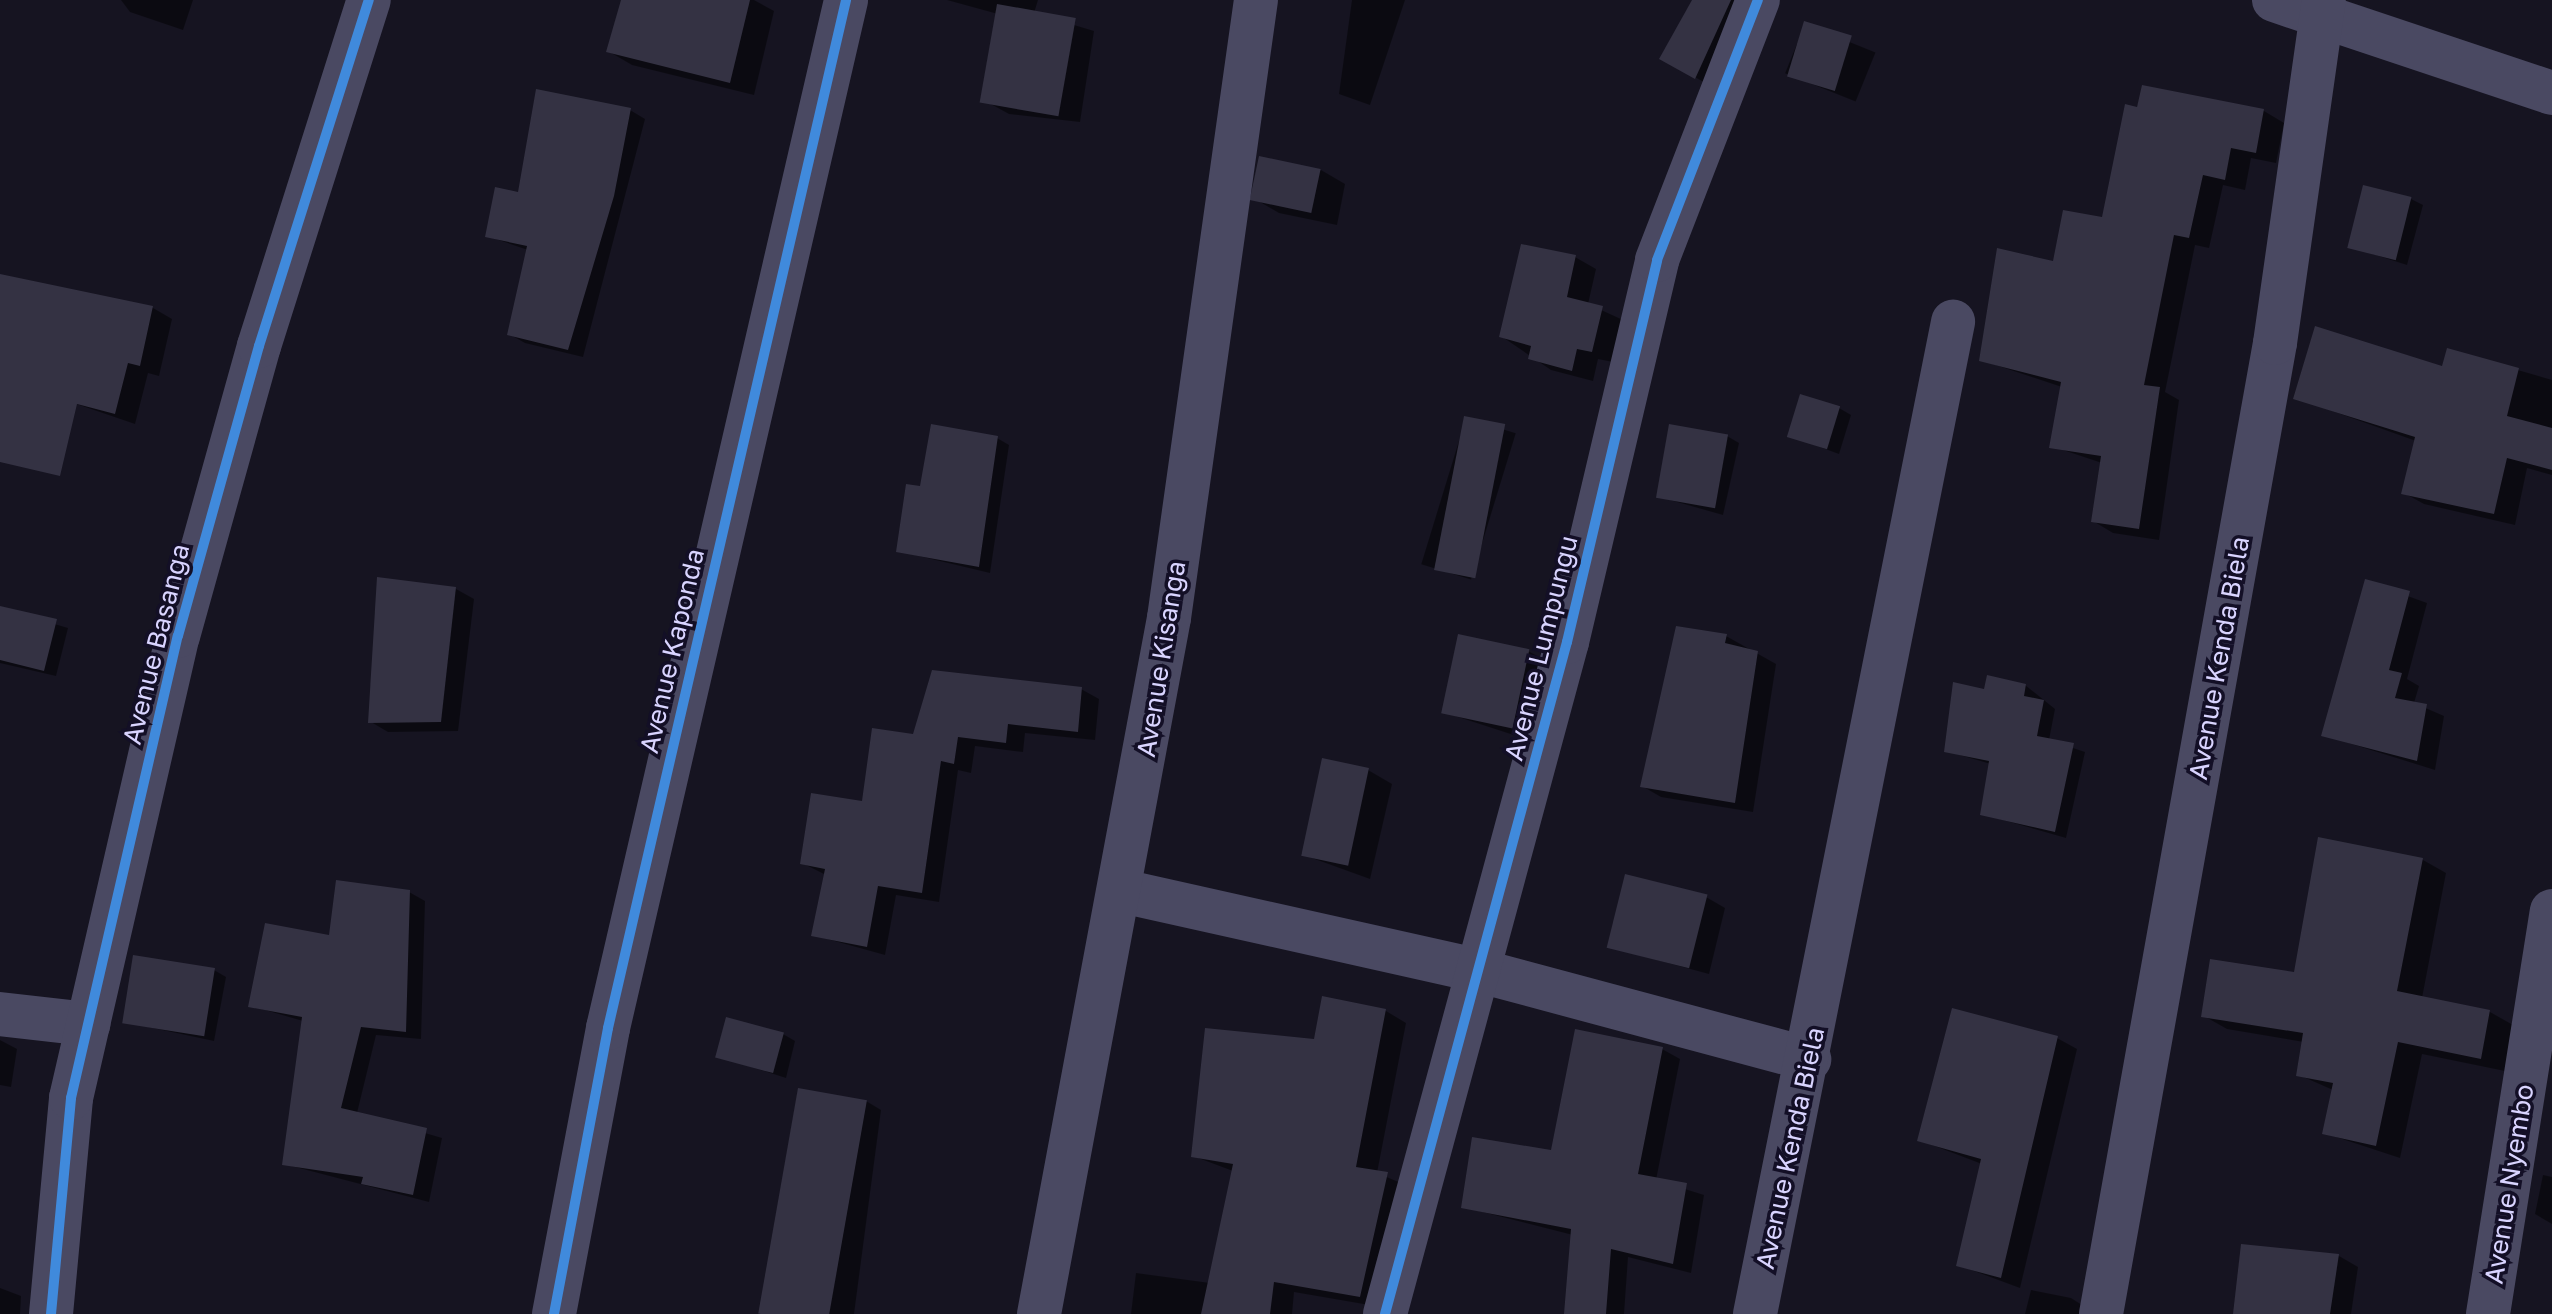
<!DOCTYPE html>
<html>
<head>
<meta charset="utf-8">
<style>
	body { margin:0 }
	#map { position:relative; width:2552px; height:1314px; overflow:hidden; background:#161421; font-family:"Golos Text",sans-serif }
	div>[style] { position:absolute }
	.shadow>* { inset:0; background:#0007; transform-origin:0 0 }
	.building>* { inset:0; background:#343243; transform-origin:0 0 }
	.street>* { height:44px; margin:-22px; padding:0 22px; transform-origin:22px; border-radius:22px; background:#4a4962 }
	.cycleway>* { height:10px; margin:-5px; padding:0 5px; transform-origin:5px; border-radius:5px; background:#408adc }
	span { translate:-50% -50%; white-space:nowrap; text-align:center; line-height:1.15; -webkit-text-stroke:7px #130f26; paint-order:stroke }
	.street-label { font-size:26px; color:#d9d4ff }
</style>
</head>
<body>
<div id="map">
	<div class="shadow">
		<i style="clip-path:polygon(121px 0,193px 0,183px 30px,130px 12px)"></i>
		<i style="clip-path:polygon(622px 0,754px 0,774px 11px,754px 95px,632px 65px,608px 51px)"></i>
		<i style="clip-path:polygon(947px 0,1038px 0,1034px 13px,1094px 31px,1080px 122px,1009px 114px,989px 103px,998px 14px)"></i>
		<i style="clip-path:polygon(1352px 0,1405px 0,1370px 105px,1339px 94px)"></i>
		<i style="clip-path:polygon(1694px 0,1740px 0,1707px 84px,1662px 58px)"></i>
		<i style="left:1805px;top:24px;width:76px;height:53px;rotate:22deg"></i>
		<i style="clip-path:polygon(2143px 87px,2264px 111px,2284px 123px,2276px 163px,2251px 158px,2245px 190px,2223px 185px,2209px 248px,2195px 245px,2165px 392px,2179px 400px,2159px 540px,2113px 533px,2093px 521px,2102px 463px,2051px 446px,2062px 387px,1981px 360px,2055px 263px,2104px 220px)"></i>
		<i style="clip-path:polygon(630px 110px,645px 119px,583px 357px,525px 343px,509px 334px,528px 250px,487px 236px,519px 194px)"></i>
		<i style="clip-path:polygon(1321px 170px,1345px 184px,1337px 225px,1279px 213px,1255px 199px)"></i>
		<i style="clip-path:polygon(2411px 199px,2423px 205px,2407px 265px,2351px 247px)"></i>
		<i style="clip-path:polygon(1575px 257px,1596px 269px,1588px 304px,1623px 320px,1613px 362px,1598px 359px,1593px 381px,1551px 370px,1501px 336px)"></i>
		<i style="clip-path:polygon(0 276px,153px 308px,172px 319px,159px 376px,148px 373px,135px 424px,59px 398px,0 339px)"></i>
		<i style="clip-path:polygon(2448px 350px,2552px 380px,2552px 475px,2527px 468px,2515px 525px,2424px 504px,2404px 493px,2416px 441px,2296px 398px,2443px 368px)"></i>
		<i style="clip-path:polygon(1839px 408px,1851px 415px,1839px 454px,1790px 436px)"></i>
		<i style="left:1466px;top:418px;width:52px;height:153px;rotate:17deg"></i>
		<i style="clip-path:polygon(1727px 436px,1739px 443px,1723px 515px,1656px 496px)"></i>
		<i style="clip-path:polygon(997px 438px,1009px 445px,990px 573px,898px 551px,921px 489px)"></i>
		<i style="clip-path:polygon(2366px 581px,2427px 603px,2407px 679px,2419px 686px,2414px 703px,2444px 716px,2435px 770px,2323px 735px)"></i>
		<i style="clip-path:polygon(456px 589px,474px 599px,458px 731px,388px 732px,371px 722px)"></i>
		<i style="clip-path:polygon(0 608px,68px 628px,56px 676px,0 663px)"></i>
		<i style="clip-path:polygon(1726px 636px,1776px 664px,1753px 812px,1661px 797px,1642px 786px)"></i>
		<i style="clip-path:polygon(1528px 651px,1548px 662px,1532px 741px,1443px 712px)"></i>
		<i style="clip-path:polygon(2025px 685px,2055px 709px,2049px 740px,2085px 752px,2066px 838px,1982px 814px,1991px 764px,1946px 751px,1986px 691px)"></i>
		<i style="clip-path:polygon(1081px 689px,1099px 699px,1095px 740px,1025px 733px,1023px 752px,975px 746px,971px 773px,958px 770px,939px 902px,896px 895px,885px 955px,813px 935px,826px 875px,802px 863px,864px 804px,914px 736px)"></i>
		<i style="clip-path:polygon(1368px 770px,1392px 784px,1370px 879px,1301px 854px)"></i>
		<i style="clip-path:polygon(2319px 840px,2423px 860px,2446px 873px,2422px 998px,2490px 1012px,2513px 1025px,2505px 1071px,2422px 1054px,2400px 1158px,2324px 1133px,2333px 1090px,2299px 1075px,2304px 1042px,2227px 1029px,2204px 1016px,2295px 974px)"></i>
		<i style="clip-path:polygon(409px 892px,425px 901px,421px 1039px,376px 1035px,357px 1113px,442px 1138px,429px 1202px,284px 1164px,303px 1021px,251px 1006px)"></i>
		<i style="clip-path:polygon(1706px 897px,1725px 908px,1709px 974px,1609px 947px)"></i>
		<i style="clip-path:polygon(214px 970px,226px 977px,214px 1041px,125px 1022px)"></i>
		<i style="clip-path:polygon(1386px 1011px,1406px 1023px,1377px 1173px,1408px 1186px,1381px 1307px,1294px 1292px,1292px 1314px,1131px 1314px,1136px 1273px,1210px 1283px,1233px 1171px,1193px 1156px,1316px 1041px)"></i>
		<i style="clip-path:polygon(783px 1034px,795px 1041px,786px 1078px,717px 1056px)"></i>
		<i style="clip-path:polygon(2057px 1038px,2077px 1049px,2020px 1288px,1958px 1265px,1982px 1164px,1919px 1140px)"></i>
		<i style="clip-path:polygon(0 1040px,17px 1049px,11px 1087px,0 1085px)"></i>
		<i style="clip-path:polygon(1662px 1049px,1680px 1059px,1656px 1180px,1704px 1195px,1691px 1273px,1628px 1257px,1624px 1314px,1566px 1314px,1573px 1235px,1463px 1207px,1552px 1152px)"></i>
		<i style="clip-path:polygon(866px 1101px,881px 1110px,854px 1314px,764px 1314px)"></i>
		<i style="clip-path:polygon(2543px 1175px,2552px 1177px,2552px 1224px,2535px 1214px)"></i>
		<i style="clip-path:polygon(2339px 1256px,2358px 1267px,2351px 1314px,2235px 1314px)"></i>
		<i style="clip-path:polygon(0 1288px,21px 1296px,20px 1314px,0 1314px)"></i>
		<i style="clip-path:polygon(2031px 1290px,2071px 1298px,2082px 1305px,2081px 1314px,2025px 1314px)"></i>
	</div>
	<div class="building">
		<i style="clip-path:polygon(621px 0,750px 0,730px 83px,606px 52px)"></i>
		<i style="clip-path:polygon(1692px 0,1731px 0,1695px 79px,1659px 59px)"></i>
		<i style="left:997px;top:4px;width:80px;height:100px;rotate:10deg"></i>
		<i style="left:1804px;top:21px;width:50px;height:58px;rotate:17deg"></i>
		<i style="clip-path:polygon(2142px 85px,2264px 109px,2256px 153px,2231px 148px,2225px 180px,2203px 175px,2189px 238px,2174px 235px,2144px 385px,2160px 387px,2139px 529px,2091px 522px,2101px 456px,2049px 448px,2061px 382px,1979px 361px,1997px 248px,2053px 261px,2063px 210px,2102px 217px,2125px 104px,2137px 107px)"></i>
		<i style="clip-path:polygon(536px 89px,631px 108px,614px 196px,568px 350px,507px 335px,527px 246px,485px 237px,495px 187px,518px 192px)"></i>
		<i style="left:1259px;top:156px;width:63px;height:45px;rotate:12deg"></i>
		<i style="left:2363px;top:185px;width:50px;height:65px;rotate:14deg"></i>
		<i style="clip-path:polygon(1521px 244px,1576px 255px,1567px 297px,1603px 306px,1592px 352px,1577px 349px,1572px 371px,1528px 359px,1531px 346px,1499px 337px)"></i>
		<i style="clip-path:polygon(0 274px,153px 306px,140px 366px,128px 363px,115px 414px,77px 404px,60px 476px,0 462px)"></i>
		<i style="clip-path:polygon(2315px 326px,2442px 366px,2447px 348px,2519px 368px,2507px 416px,2552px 428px,2552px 470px,2507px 458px,2494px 514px,2401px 494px,2415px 437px,2293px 399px)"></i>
		<i style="left:1800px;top:394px;width:42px;height:45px;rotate:17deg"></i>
		<i style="left:1464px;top:416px;width:42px;height:157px;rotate:11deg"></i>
		<i style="clip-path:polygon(931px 424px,998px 436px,979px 567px,896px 552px,906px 484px,920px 486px)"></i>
		<i style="left:1669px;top:424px;width:60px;height:75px;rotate:10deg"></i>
		<i style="clip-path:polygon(377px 577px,456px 587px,441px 722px,368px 723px)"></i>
		<i style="clip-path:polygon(2365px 579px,2410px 591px,2389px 670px,2402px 673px,2395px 698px,2427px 704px,2417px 761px,2321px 736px)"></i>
		<i style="clip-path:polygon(0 606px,57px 619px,44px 671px,0 660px)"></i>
		<i style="clip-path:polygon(1676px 626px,1727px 634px,1725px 643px,1758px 651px,1735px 803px,1640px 787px)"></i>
		<i style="left:1458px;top:634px;width:73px;height:81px;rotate:12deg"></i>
		<i style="clip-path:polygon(932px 670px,1082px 687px,1078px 732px,1008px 724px,1006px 743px,958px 737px,954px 764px,941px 761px,922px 893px,878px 886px,867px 947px,811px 936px,825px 869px,800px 864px,811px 793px,862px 801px,872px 728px,913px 734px)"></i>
		<i style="clip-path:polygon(1987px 675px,2026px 684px,2024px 696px,2044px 700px,2037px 736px,2074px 743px,2055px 832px,1980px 815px,1989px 761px,1944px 752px,1953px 682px,1984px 689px)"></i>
		<i style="left:1322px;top:758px;width:48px;height:100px;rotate:12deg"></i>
		<i style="clip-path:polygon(2318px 837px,2423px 858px,2397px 991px,2490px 1010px,2481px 1059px,2398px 1042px,2376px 1146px,2322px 1134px,2333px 1083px,2296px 1076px,2303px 1033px,2201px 1017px,2210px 959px,2294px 972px)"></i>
		<i style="left:1625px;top:874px;width:85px;height:76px;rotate:14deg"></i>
		<i style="clip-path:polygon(336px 880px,410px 890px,406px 1032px,361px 1027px,341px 1108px,427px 1128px,413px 1195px,361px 1184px,363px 1177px,282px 1165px,302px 1017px,248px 1007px,265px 923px,329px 935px)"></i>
		<i style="left:133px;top:955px;width:83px;height:69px;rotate:9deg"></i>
		<i style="clip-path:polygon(1322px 996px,1386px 1009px,1356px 1167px,1388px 1172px,1360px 1297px,1274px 1282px,1270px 1314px,1201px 1314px,1233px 1164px,1191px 1157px,1205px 1028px,1314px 1039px)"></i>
		<i style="clip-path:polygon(1952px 1008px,2058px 1036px,2001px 1278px,1956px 1266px,1981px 1159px,1917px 1141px)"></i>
		<i style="left:726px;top:1017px;width:60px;height:42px;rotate:15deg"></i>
		<i style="clip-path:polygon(1575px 1029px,1663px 1047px,1638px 1174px,1687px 1183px,1673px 1264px,1611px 1249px,1606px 1314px,1564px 1314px,1571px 1229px,1461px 1208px,1472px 1137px,1551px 1150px)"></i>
		<i style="left:798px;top:1088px;width:70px;height:229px;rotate:10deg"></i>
		<i style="clip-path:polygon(2241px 1244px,2339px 1254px,2330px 1314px,2233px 1314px)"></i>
	</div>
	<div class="street">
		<i style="left:2274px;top:0;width:293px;rotate:18.5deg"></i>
		<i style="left:1122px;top:891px;width:367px;rotate:12.6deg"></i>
		<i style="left:1480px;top:971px;width:341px;rotate:15deg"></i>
		<i style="left:0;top:1014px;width:89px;rotate:6.5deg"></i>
		<i style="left:51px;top:1314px;width:217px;rotate:-84.7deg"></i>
		<i style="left:71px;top:1098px;width:474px;rotate:-77deg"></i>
		<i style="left:178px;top:636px;width:301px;rotate:-74.4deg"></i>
		<i style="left:259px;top:346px;width:363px;rotate:-72.4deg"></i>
		<i style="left:554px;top:1314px;width:291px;rotate:-79.3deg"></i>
		<i style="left:608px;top:1028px;width:1055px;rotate:-76.96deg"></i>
		<i style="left:1039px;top:1314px;width:708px;rotate:-79.42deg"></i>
		<i style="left:1169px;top:618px;width:624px;rotate:-81.99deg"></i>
		<i style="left:1385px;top:1314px;width:696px;rotate:-74.85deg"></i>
		<i style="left:1567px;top:642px;width:392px;rotate:-76.7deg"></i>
		<i style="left:1657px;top:260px;width:279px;rotate:-68.8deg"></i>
		<i style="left:1755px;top:1314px;width:1012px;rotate:-78.71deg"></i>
		<i style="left:2101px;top:1314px;width:986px;rotate:-79.84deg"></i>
		<i style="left:2275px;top:343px;width:346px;rotate:-81.9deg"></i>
		<i style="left:2488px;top:1314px;width:408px;rotate:-81deg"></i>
	</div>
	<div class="cycleway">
		<i style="left:51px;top:1314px;width:217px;rotate:-84.7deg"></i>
		<i style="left:71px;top:1098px;width:474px;rotate:-77deg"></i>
		<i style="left:178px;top:636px;width:301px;rotate:-74.4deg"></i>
		<i style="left:259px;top:346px;width:363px;rotate:-72.4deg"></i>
		<i style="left:554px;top:1314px;width:291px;rotate:-79.3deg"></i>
		<i style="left:608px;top:1028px;width:1055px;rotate:-76.96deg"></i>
		<i style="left:1385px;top:1314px;width:696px;rotate:-74.85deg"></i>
		<i style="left:1567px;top:642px;width:392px;rotate:-76.7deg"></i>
		<i style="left:1657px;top:260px;width:279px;rotate:-68.8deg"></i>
	</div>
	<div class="street-label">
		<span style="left:156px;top:644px;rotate:-76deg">Avenue Basanga</span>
		<span style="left:1541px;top:648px;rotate:-76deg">Avenue Lumpungu</span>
		<span style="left:672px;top:651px;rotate:-77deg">Avenue Kaponda</span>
		<span style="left:2219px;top:658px;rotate:-80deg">Avenue Kenda Biela</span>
		<span style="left:1161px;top:659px;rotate:-81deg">Avenue Kisanga</span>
		<span style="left:1790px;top:1148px;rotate:-78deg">Avenue Kenda Biela</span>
		<span style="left:2509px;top:1184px;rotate:-81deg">Avenue Nyembo</span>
	</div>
</div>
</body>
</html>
